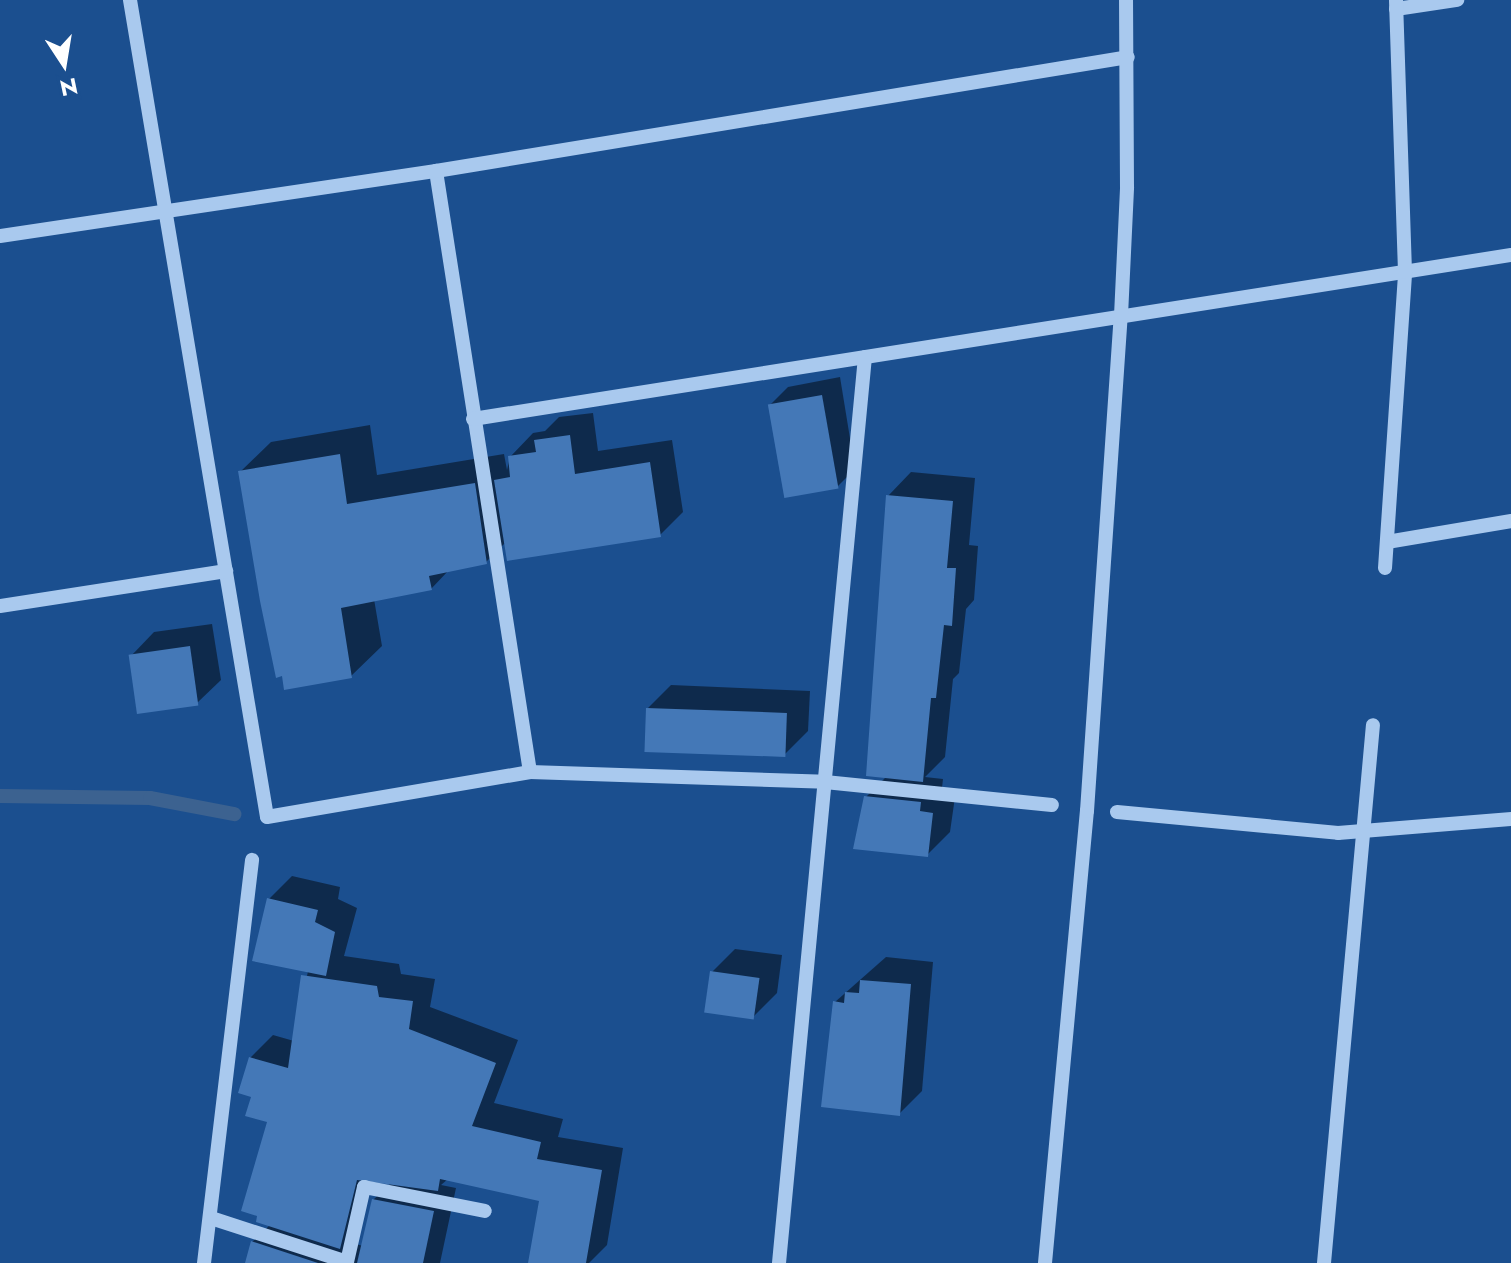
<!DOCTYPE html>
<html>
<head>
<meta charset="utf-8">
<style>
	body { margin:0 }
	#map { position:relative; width:1511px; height:1263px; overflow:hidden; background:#1b4f8f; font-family:Jost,sans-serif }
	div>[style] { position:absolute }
	.shadow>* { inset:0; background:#0007 }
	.stream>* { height:14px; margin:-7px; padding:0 7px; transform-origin:7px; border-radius:7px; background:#3c6290 }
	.building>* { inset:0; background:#4478b7; transform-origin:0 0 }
	.minor>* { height:14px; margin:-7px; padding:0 7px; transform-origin:7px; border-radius:7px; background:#a9c9ee }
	span { translate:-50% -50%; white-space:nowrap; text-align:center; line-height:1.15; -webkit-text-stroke:8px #1b4f8f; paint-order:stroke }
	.north { position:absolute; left:24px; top:24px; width:80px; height:80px; -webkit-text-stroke:6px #1b4f8f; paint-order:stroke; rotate:168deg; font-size:22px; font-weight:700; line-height:32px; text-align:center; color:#fff }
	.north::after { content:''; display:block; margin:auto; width:28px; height:36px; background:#fff; clip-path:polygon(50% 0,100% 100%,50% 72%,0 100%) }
</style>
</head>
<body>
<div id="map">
	<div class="shadow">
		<i style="clip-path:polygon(840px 377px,855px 469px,837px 487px,770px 405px,788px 387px)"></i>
		<i style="clip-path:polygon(593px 413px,598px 451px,672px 440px,683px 512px,660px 535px,506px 542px,486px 562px,449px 570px,431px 589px,374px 599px,382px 646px,351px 676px,240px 472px,271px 442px,370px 425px,377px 475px,504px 454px,507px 470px,510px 457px,533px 433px,545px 431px,559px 417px)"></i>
		<i style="clip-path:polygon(911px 472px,975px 478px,969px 545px,978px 546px,974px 600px,966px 609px,959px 673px,953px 679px,945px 757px,925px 777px,943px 779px,942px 788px,956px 790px,950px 832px,927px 855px,866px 797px,887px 776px,888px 496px)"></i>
		<i style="clip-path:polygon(212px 624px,221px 680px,197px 703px,131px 656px,154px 632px)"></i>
		<i style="clip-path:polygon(671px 685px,810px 691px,808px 731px,785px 754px,648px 708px)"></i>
		<i style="clip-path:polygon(evenodd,292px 876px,340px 887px,338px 899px,357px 908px,344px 956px,399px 964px,401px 974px,435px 979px,430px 1007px,518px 1040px,494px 1103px,563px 1119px,558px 1137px,623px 1148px,607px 1245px,589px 1263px,555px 1263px,541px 1200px,448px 1179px,441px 1185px,456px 1188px,440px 1263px,247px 1263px,252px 1242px,270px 1225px,269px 1120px,253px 1096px,250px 1058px,273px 1035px,294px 1041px,308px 971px,269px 899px,292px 876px,373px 1180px,391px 1183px,373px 1200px,363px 1246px,345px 1241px,373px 1180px)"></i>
		<i style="clip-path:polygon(735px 949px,782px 955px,777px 993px,754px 1016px,712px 972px)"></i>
		<i style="clip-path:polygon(886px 957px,933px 962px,922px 1091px,899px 1114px,835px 1002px)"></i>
	</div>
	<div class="stream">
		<i style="left:0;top:796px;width:150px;rotate:0.8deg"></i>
		<i style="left:150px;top:798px;width:86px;rotate:10.8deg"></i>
	</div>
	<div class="building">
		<i style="left:822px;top:395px;width:95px;height:55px;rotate:80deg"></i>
		<i style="clip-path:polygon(570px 435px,575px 474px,650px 462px,661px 537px,507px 561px,494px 480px,510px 477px,508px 456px,536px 452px,534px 440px)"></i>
		<i style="clip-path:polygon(340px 454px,347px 504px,475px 483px,487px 564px,429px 576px,432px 590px,341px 608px,352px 678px,284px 690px,282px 676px,276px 678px,260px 601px,238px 471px)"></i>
		<i style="clip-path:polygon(886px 495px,953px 501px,947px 568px,956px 568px,952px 626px,944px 625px,936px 698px,931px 698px,923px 782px,866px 776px)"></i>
		<i style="left:190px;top:646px;width:60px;height:62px;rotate:82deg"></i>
		<i style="left:646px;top:708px;width:141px;height:44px;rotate:2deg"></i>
		<i style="clip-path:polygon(864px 796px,921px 802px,920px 811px,933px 813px,928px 857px,853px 849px)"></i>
		<i style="clip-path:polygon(267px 898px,318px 910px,315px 922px,335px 932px,326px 976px,252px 961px)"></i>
		<i style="left:710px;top:971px;width:50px;height:42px;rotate:8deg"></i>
		<i style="clip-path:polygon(301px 975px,377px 986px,379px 997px,413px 1001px,409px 1029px,496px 1063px,472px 1126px,541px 1142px,537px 1159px,602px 1170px,586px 1263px,528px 1263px,539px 1201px,440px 1179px,438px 1191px,357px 1180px,340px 1249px,256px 1222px,257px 1216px,241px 1211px,267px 1122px,245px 1116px,251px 1097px,238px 1093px,249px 1057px,288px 1068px)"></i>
		<i style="clip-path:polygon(860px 980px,911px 984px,900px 1116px,821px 1107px,833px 1001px,844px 1003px,845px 992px,859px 993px)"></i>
		<i style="clip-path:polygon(372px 1199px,434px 1211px,423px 1263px,357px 1263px)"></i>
		<i style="clip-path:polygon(251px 1241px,318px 1263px,245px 1263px)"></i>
	</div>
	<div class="minor">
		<i style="left:130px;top:0;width:828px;rotate:80.48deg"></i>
		<i style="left:267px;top:817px;width:267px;rotate:-9.7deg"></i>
		<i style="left:530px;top:772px;width:295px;rotate:1.9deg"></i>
		<i style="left:825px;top:782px;width:228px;rotate:5.8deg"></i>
		<i style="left:1396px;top:9px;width:62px;rotate:-8.4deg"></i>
		<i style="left:436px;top:171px;width:608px;rotate:81.11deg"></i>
		<i style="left:0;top:236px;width:441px;rotate:-8.5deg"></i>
		<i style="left:436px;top:171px;width:701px;rotate:-9.35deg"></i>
		<i style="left:473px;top:419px;width:1051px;rotate:-8.98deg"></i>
		<i style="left:1387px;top:542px;width:126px;rotate:-9.6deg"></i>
		<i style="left:1385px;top:568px;width:297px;rotate:-86.1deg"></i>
		<i style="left:1405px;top:272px;width:272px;rotate:-91.9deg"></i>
		<i style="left:0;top:606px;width:229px;rotate:-8.8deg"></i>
		<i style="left:1117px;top:812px;width:222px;rotate:5.4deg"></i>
		<i style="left:1338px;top:833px;width:174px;rotate:-4.6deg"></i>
		<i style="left:211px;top:1218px;width:143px;rotate:17.9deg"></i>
		<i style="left:347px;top:1262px;width:77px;rotate:-77.2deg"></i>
		<i style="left:364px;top:1187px;width:123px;rotate:11.2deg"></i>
		<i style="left:204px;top:1263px;width:406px;rotate:-83.2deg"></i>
		<i style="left:779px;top:1263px;width:910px;rotate:-84.58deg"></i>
		<i style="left:1045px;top:1263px;width:454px;rotate:-84.7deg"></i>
		<i style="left:1087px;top:811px;width:496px;rotate:-86.1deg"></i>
		<i style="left:1121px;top:316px;width:129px;rotate:-87.3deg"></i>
		<i style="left:1127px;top:187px;width:187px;rotate:-90.3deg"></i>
		<i style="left:1324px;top:1263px;width:540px;rotate:-84.8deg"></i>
	</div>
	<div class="north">N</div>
</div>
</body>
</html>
